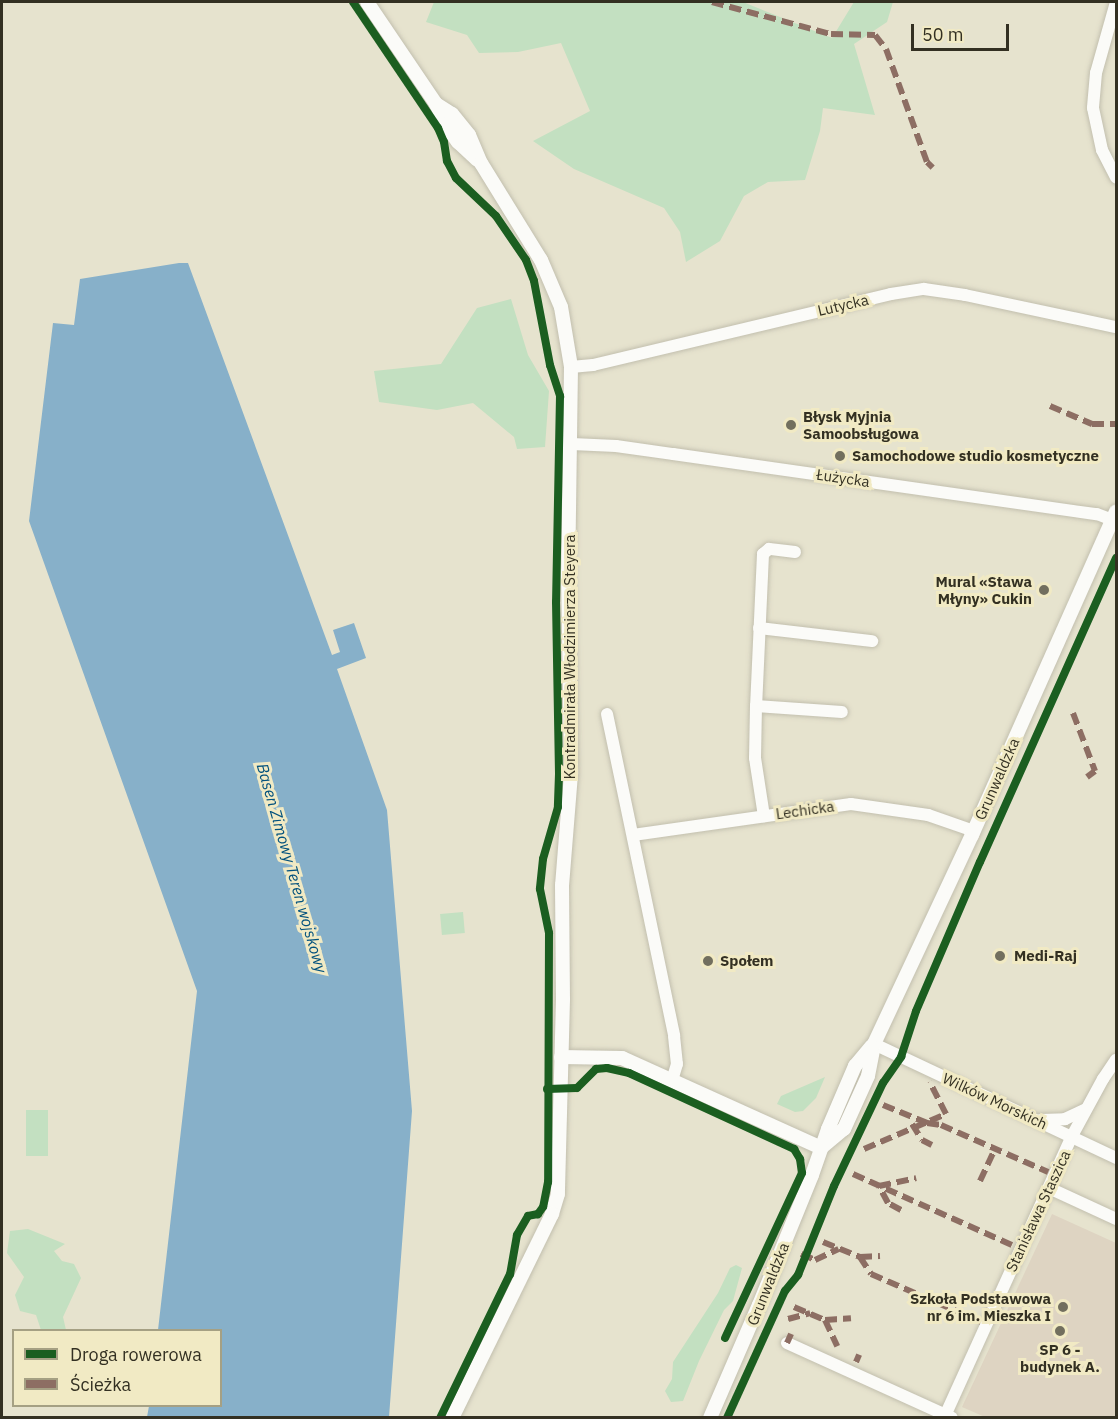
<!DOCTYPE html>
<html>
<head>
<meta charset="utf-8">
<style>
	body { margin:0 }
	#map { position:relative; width:1118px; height:1419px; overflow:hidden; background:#e6e3ce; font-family:"IBM Plex Sans",sans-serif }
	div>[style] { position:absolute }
	.education>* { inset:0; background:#ded4c2 }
	.green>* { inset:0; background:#c3e0c1; transform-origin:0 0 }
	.water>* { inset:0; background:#87b0c9 }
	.roads { filter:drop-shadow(0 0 2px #c2bfae) drop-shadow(0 0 2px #c2bfae) }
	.minor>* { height:12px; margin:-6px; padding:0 6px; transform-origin:6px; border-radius:6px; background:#fbfbf8 }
	.tertiary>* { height:14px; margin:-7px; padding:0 7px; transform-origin:7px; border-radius:7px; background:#fbfbf8 }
	.quiet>* { height:6px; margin-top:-3px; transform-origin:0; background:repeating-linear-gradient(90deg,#8d6e63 0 12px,transparent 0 18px) }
	.cycleway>* { height:8px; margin:-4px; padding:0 4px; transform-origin:4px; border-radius:4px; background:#1b5e20 }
	.dots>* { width:16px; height:16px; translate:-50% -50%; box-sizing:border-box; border:3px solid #f1eac4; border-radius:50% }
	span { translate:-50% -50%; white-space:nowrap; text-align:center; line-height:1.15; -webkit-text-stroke:6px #f1eac4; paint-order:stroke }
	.street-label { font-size:15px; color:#333022 }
	.poi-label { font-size:15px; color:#333022; font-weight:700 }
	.left { translate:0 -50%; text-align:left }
	.right { translate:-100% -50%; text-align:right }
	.water-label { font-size:16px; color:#02517d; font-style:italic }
	.frame { position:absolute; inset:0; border:3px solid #333022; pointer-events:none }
	.legend { position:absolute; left:12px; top:1329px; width:210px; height:78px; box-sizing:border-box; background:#f1eac4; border:2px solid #a5a083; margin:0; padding:8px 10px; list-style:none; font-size:18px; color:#333022 }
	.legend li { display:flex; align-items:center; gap:12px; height:30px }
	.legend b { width:30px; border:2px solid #a5a083 }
	.scale { position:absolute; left:911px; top:24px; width:98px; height:27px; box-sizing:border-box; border:3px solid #333022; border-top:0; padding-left:8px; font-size:18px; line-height:21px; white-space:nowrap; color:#333022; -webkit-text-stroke:4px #f1eac4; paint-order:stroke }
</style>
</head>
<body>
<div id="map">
	<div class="education">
		<i style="clip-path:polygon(1052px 1214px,1116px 1243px,1116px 1417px,985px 1417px,962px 1407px)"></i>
	</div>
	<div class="green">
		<i style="clip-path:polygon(434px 2px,743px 2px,832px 38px,854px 2px,893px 2px,887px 22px,854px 44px,875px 115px,823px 108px,820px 131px,805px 180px,768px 182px,744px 196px,720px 241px,686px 262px,680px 232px,664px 208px,574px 169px,533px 141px,590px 111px,561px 43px,518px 52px,479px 53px,467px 35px,426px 22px)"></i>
		<i style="clip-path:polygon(511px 299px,528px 355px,549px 391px,545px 447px,517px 449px,514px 437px,473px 403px,437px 410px,379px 402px,374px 371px,441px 364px,477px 308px)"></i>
		<i style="left:463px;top:912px;width:21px;height:23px;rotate:85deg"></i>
		<i style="clip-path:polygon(825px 1077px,816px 1098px,803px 1111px,795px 1112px,777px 1104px,781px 1096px)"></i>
		<i style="left:26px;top:1110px;width:22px;height:46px"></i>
		<i style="clip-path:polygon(28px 1229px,65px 1244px,54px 1251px,62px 1261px,74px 1264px,81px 1278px,63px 1317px,66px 1330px,41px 1330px,36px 1315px,20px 1311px,15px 1295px,24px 1277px,7px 1253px,10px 1231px)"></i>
		<i style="clip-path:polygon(736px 1265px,742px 1268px,733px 1301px,724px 1310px,699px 1361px,683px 1401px,671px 1402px,665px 1391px,672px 1379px,673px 1362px,718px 1293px,730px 1268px)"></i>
	</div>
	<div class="water">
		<i style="clip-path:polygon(179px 263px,188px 263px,332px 655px,340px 652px,333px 630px,354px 623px,366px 658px,337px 669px,387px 810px,412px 1111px,389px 1417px,147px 1417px,149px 1406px,220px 1406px,220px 1330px,158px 1330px,197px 991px,29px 521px,53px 323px,74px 325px,80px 279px)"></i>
	</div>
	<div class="roads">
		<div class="minor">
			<i style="left:1116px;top:2px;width:74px;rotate:105.7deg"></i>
			<i style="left:1096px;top:73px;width:35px;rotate:95deg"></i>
			<i style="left:1093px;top:108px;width:43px;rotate:77.9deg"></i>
			<i style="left:1102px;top:150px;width:31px;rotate:63deg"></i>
			<i style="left:571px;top:367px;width:22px;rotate:-5deg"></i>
			<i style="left:593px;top:365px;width:306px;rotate:-13.4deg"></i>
			<i style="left:891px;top:294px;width:33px;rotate:-9deg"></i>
			<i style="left:924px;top:289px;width:41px;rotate:8.3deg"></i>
			<i style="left:965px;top:295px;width:154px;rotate:12deg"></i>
			<i style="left:572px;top:444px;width:44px;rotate:2.6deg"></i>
			<i style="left:616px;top:446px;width:58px;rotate:8deg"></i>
			<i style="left:673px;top:454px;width:428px;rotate:8.1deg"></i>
			<i style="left:1097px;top:514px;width:17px;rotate:21deg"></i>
			<i style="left:795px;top:552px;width:26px;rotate:-173deg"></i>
			<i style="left:769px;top:549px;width:8px;rotate:140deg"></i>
			<i style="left:763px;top:554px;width:152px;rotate:92.6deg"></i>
			<i style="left:756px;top:706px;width:86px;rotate:4deg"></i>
			<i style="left:759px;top:628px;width:114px;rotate:6.6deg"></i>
			<i style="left:756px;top:706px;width:52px;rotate:91.1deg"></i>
			<i style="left:755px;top:758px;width:59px;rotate:81.2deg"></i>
			<i style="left:607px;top:714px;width:329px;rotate:78.2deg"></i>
			<i style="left:674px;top:1036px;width:28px;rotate:84deg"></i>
			<i style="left:677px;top:1064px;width:17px;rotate:107deg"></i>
			<i style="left:633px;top:835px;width:220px;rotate:-8.1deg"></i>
			<i style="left:851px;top:804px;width:78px;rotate:8.1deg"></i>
			<i style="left:928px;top:815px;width:49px;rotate:19.2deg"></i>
			<i style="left:874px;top:1044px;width:268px;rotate:25.2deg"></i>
			<i style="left:1041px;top:1120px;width:24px;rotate:-2deg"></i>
			<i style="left:1065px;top:1119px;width:23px;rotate:-25deg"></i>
			<i style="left:1049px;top:1188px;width:74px;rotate:24.8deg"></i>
			<i style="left:787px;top:1343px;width:181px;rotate:24.4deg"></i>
			<i style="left:944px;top:1418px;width:310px;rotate:-65.6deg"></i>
			<i style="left:1072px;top:1136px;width:65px;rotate:-61.5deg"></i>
			<i style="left:1103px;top:1079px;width:23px;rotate:-56deg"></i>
		</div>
		<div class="tertiary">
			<i style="left:367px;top:2px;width:123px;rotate:55.9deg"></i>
			<i style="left:436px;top:104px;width:25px;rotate:64deg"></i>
			<i style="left:447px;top:127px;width:19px;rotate:54deg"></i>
			<i style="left:458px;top:142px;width:26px;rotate:43deg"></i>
			<i style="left:436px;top:104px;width:19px;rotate:32deg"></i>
			<i style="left:452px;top:114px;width:27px;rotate:51deg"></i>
			<i style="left:469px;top:135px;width:30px;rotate:67deg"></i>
			<i style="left:481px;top:163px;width:114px;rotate:58.3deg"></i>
			<i style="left:541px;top:260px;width:51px;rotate:66.9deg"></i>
			<i style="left:561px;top:307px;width:61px;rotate:80.5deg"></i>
			<i style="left:571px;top:367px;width:205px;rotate:90.8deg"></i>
			<i style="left:568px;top:572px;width:202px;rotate:89.1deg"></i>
			<i style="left:571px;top:774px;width:111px;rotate:94.6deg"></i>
			<i style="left:562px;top:885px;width:114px;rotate:89.5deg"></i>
			<i style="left:563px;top:999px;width:195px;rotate:91.5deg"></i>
			<i style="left:558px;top:1194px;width:21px;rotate:107deg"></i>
			<i style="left:552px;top:1214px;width:227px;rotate:116.1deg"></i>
			<i style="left:561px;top:1057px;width:61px;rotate:0.9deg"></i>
			<i style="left:622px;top:1058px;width:218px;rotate:24.3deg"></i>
			<i style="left:821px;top:1148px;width:30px;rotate:-40deg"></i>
			<i style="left:844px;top:1129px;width:58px;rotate:-65.6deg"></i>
			<i style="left:868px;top:1076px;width:33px;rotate:-79deg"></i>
			<i style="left:874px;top:1044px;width:231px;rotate:-64.9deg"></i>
			<i style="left:972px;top:835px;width:354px;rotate:-66deg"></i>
			<i style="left:710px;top:1418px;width:123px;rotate:-66.6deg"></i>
			<i style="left:759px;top:1305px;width:140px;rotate:-67.8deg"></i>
			<i style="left:812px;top:1175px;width:49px;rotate:-70.8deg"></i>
			<i style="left:828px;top:1129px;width:69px;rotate:-66.8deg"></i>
			<i style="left:855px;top:1066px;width:26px;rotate:-50deg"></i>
		</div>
	</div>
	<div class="quiet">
		<i style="left:712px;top:2px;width:123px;rotate:15.1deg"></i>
		<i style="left:831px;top:34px;width:44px;rotate:1.3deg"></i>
		<i style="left:875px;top:35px;width:18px;rotate:52deg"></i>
		<i style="left:886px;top:49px;width:120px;rotate:70.1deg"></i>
		<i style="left:927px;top:162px;width:8px;rotate:45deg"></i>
		<i style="left:1050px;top:406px;width:46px;rotate:23.2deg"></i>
		<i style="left:1092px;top:424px;width:24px"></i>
		<i style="left:1073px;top:713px;width:62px;rotate:69.2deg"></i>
		<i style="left:1095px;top:771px;width:10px;rotate:143deg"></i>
		<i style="left:883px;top:1105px;width:48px;rotate:22.2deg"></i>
		<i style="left:927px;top:1123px;width:14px;rotate:8deg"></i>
		<i style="left:941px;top:1125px;width:117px;rotate:23.7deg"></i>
		<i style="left:912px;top:1124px;width:19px;rotate:58deg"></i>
		<i style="left:922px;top:1140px;width:11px;rotate:27deg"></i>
		<i style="left:864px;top:1149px;width:89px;rotate:-23.1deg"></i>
		<i style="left:946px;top:1114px;width:36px;rotate:-117deg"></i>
		<i style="left:853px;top:1174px;width:174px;rotate:24.1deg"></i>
		<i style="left:980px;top:1181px;width:35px;rotate:-65deg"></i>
		<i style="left:901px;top:1210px;width:15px;rotate:-152deg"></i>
		<i style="left:888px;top:1203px;width:19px;rotate:-118deg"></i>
		<i style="left:879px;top:1186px;width:38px;rotate:-12deg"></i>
		<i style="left:823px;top:1242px;width:40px;rotate:22deg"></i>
		<i style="left:860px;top:1257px;width:20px;rotate:57deg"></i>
		<i style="left:871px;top:1274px;width:125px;rotate:23.5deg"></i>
		<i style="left:801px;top:1254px;width:15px;rotate:23deg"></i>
		<i style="left:815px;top:1260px;width:26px;rotate:-25deg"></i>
		<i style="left:860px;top:1257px;width:20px;rotate:-3deg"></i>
		<i style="left:794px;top:1307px;width:34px;rotate:23deg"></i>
		<i style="left:825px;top:1320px;width:29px;rotate:65deg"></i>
		<i style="left:788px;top:1319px;width:23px;rotate:-15deg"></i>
		<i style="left:825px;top:1320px;width:26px;rotate:-4deg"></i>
		<i style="left:787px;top:1343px;width:10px;rotate:-66deg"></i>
		<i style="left:856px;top:1362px;width:8px;rotate:-67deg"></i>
	</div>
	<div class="cycleway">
		<i style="left:353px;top:2px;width:152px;rotate:56deg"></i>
		<i style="left:438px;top:128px;width:15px;rotate:67deg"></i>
		<i style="left:444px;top:142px;width:19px;rotate:81deg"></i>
		<i style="left:447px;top:161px;width:19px;rotate:62deg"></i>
		<i style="left:456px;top:178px;width:55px;rotate:43.5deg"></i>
		<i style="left:496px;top:216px;width:53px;rotate:55.7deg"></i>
		<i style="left:526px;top:260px;width:22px;rotate:69deg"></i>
		<i style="left:534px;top:281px;width:86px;rotate:79.2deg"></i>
		<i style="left:550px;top:365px;width:33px;rotate:72deg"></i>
		<i style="left:560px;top:396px;width:206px;rotate:91.1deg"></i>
		<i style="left:556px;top:602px;width:172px;rotate:89deg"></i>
		<i style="left:559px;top:774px;width:33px;rotate:92deg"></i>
		<i style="left:558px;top:807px;width:54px;rotate:106.1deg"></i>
		<i style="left:543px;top:859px;width:30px;rotate:96deg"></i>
		<i style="left:540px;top:889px;width:45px;rotate:78.4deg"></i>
		<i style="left:549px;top:933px;width:249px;rotate:90.2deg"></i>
		<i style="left:548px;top:1182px;width:25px;rotate:101deg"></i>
		<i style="left:543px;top:1207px;width:9px;rotate:126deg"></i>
		<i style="left:538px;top:1214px;width:10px;rotate:169deg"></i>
		<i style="left:528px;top:1216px;width:22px;rotate:120deg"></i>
		<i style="left:517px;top:1235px;width:40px;rotate:100deg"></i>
		<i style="left:510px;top:1274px;width:160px;rotate:115.9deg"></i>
		<i style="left:547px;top:1089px;width:30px;rotate:-2deg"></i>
		<i style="left:577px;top:1088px;width:27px;rotate:-45deg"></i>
		<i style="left:596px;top:1069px;width:11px;rotate:-5deg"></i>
		<i style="left:607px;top:1068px;width:23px;rotate:13deg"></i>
		<i style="left:629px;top:1073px;width:182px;rotate:24.7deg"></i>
		<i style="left:794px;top:1149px;width:12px;rotate:59deg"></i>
		<i style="left:800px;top:1159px;width:14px;rotate:82deg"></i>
		<i style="left:802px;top:1173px;width:182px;rotate:115deg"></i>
		<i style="left:727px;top:1418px;width:140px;rotate:-65.5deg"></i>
		<i style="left:785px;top:1291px;width:21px;rotate:-51deg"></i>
		<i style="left:798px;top:1275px;width:96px;rotate:-68deg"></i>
		<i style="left:834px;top:1186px;width:114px;rotate:-64.6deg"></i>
		<i style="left:883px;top:1083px;width:32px;rotate:-55deg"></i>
		<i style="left:901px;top:1057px;width:48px;rotate:-71.9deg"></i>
		<i style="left:916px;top:1011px;width:162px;rotate:-66.8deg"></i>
		<i style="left:980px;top:862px;width:333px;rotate:-65.9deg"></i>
	</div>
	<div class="dots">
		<i style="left:791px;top:425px;background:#726f5e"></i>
		<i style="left:840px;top:456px;background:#726f5e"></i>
		<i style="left:1044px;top:590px;background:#726f5e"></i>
		<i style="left:1000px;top:956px;background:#726f5e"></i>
		<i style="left:708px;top:961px;background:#726f5e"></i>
		<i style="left:1063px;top:1307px;background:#726f5e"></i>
		<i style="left:1060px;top:1331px;background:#726f5e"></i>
	</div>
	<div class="street-label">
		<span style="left:843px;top:305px;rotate:-13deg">Lutycka</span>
		<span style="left:843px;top:478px;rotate:8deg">Łużycka</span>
		<span style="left:570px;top:657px;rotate:-90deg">Kontradmirała Włodzimierza Steyera</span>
		<span style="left:997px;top:779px;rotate:-66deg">Grunwaldzka</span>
		<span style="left:805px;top:810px;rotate:-8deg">Lechicka</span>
		<span style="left:995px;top:1101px;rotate:25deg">Wilków Morskich</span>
		<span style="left:1038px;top:1211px;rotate:-65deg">Stanisława Staszica</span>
		<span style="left:768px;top:1284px;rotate:-68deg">Grunwaldzka</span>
	</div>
	<div class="poi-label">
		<span class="left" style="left:803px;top:425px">Błysk Myjnia<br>Samoobsługowa</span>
		<span class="left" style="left:852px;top:456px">Samochodowe studio kosmetyczne</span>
		<span class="right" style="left:1032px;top:590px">Mural «Stawa<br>Młyny» Cukin</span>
		<span class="left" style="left:1014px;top:956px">Medi-Raj</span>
		<span class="left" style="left:720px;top:961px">Społem</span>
		<span class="right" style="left:1051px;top:1307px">Szkoła Podstawowa<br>nr 6 im. Mieszka I</span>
		<span style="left:1060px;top:1358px">SP 6 -<br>budynek A.</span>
	</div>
	<div class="water-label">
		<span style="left:292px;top:868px;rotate:74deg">Basen Zimowy Teren wojskowy</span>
	</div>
	<div class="frame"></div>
	<ul class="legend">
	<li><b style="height:8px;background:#1b5e20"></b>Droga rowerowa</li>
	<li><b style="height:8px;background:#8d6e63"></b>Ścieżka</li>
	</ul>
	<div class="scale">50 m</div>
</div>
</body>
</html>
